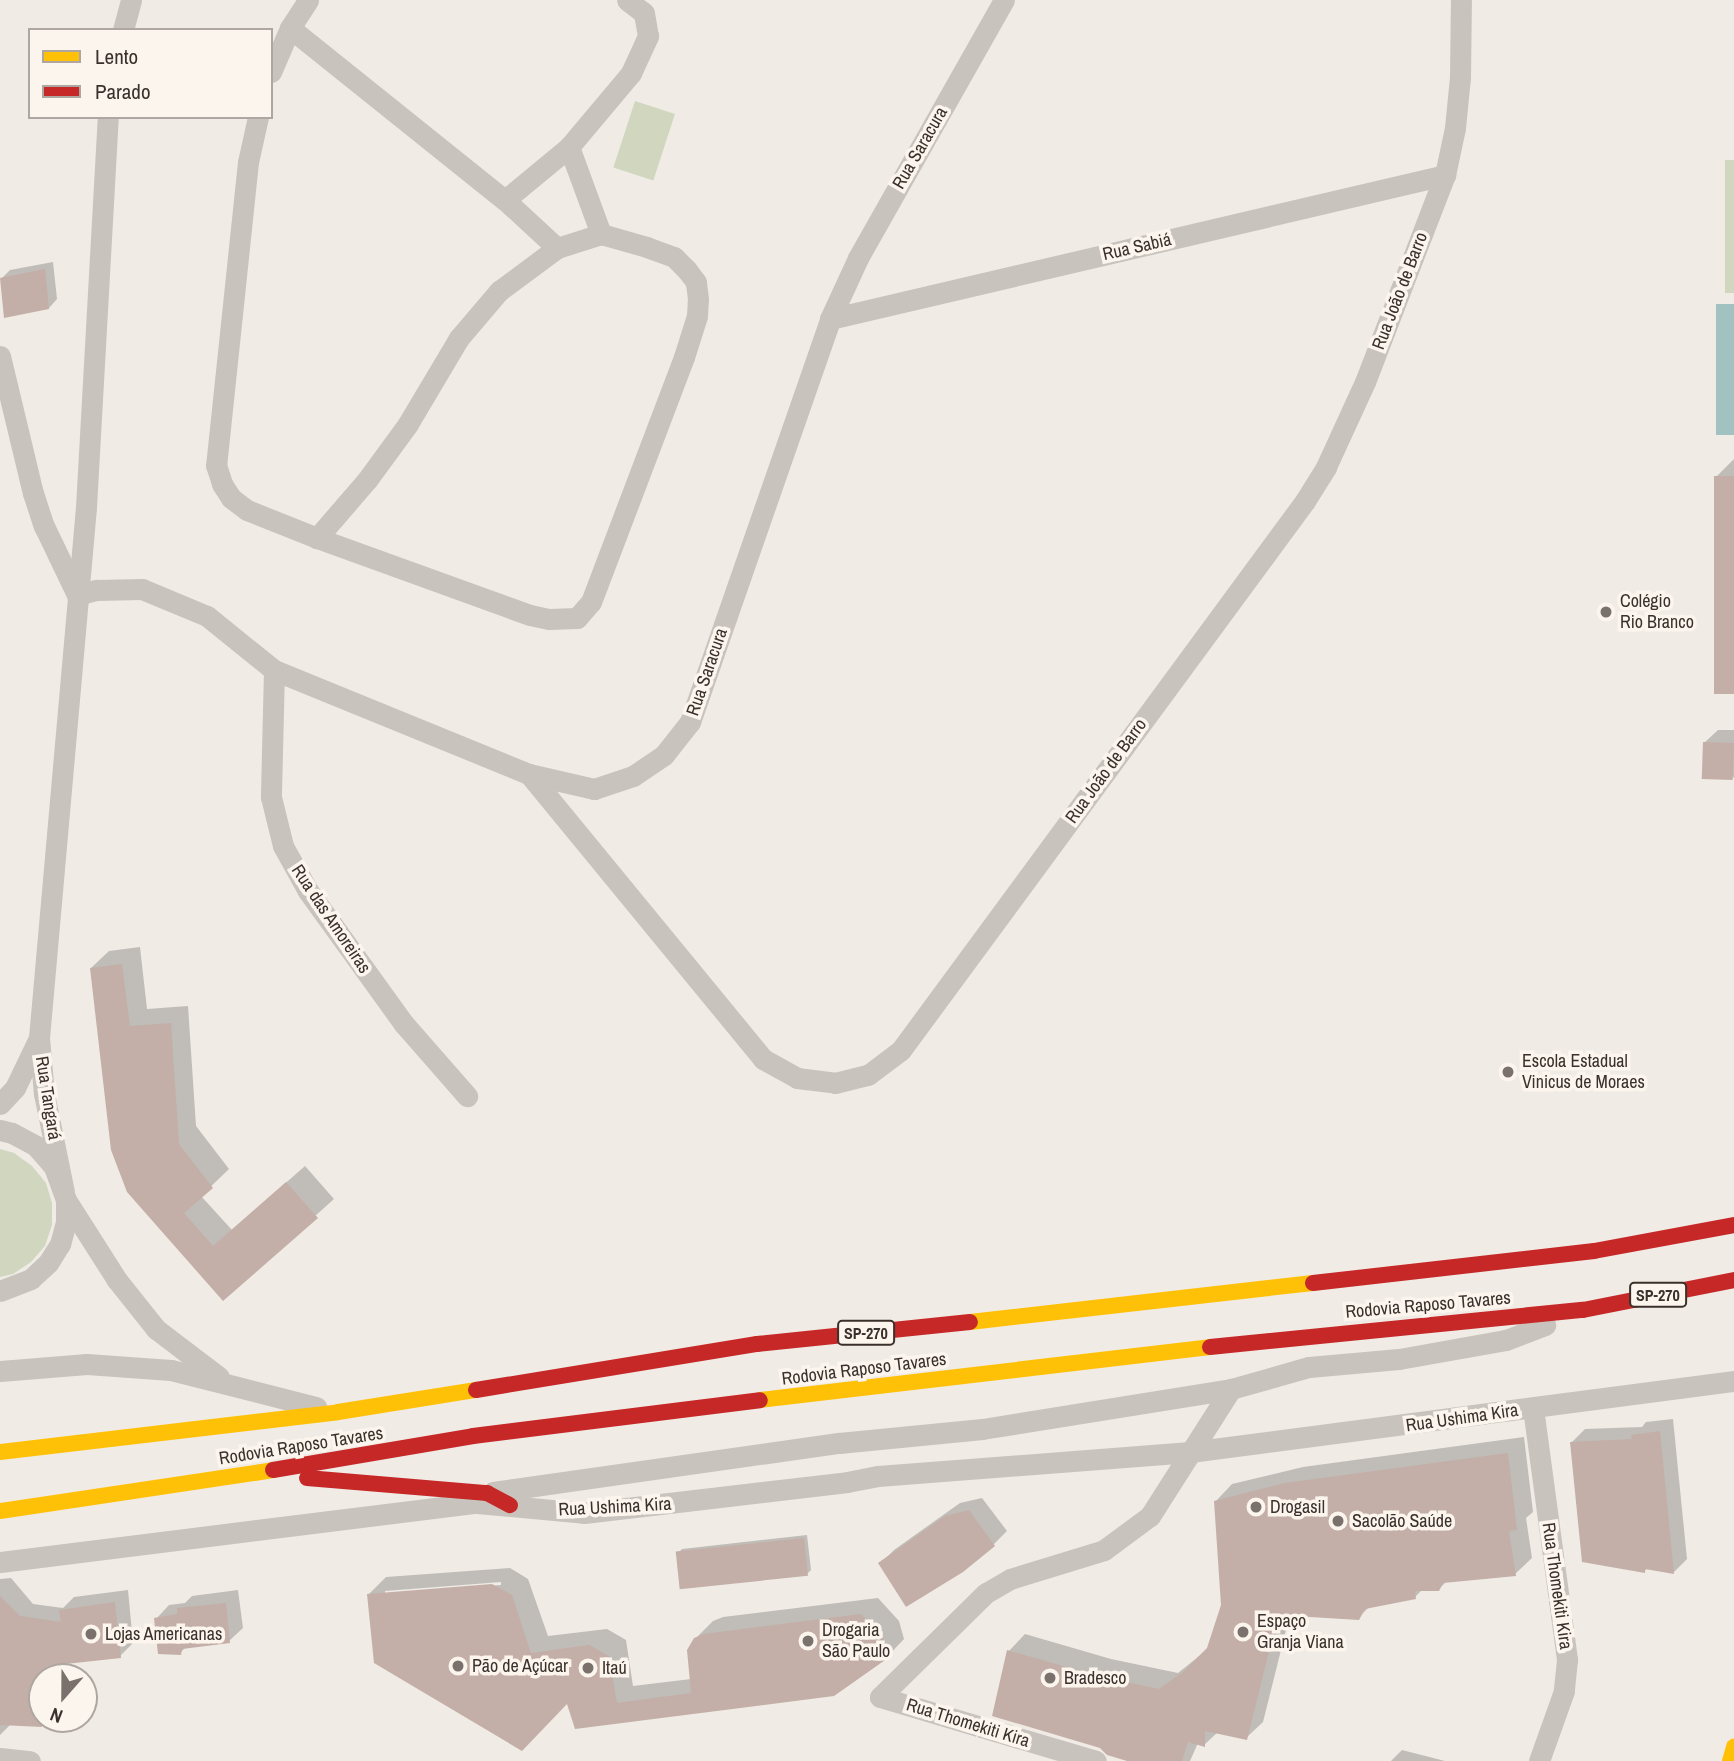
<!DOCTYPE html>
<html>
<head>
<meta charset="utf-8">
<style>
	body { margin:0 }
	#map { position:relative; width:1734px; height:1761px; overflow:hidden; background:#f0ebe5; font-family:"Archivo Narrow",sans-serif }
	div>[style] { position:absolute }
	.green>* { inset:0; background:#d1d6bf; transform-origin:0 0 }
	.water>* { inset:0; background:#a1c2c1; transform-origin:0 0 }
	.shadow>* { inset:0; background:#0003 }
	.building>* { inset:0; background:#c3afa7; transform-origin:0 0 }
	.street>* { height:21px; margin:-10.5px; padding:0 10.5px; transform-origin:10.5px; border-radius:10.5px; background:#c9c3be }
	.slow>* { height:16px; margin:-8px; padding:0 8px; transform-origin:8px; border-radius:8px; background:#ffc107 }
	.jam>* { height:16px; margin:-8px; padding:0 8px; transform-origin:8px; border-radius:8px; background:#c62828 }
	.dots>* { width:19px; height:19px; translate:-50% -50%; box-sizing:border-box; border:4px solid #fbf5ee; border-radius:50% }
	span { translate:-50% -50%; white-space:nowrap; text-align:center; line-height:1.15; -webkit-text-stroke:7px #fbf5ee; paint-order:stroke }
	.shield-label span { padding:2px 5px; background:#fbf5ee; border:2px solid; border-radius:5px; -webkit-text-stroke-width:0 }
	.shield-label { font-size:16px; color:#3b302b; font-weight:700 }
	.street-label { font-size:18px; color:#3b302b }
	.poi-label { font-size:18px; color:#3b302b }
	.left { translate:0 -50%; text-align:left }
	.legend { position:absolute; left:28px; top:28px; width:245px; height:91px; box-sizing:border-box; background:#fbf5ee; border:2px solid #aea6a0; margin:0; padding:9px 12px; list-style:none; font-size:21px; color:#3b302b }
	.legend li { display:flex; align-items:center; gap:14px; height:35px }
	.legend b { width:35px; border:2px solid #aea6a0 }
	.north { position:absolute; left:28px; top:1663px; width:70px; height:70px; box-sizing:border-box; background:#fbf5ee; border:2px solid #aea6a0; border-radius:50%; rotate:201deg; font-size:19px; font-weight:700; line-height:28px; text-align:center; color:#3b302b }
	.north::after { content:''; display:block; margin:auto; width:24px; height:32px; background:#7a716c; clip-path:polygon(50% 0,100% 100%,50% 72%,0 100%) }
</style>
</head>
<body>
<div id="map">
	<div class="green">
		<i style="left:635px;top:101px;width:42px;height:70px;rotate:18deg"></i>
		<i style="left:1725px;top:160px;width:9px;height:133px"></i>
		<i style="clip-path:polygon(0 1149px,14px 1153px,32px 1166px,46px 1183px,52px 1203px,52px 1225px,45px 1246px,31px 1262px,13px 1274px,0 1277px)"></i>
	</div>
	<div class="water">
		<i style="left:1716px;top:304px;width:18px;height:131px"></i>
	</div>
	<div class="shadow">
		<i style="clip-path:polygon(53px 262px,57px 299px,49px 308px,1px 279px,10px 270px)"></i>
		<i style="clip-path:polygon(1734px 459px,1734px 693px,1716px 477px)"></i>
		<i style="clip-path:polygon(1718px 730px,1734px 730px,1734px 778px,1704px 743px)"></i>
		<i style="clip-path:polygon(140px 947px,147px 1009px,188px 1006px,196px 1126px,229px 1169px,201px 1196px,232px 1230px,305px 1166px,334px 1199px,223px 1299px,128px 1191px,91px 968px,109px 951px)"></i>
		<i style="clip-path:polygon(1673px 1419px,1687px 1559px,1674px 1572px,1647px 1568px,1645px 1571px,1572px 1442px,1585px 1429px,1642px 1427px,1646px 1422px)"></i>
		<i style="clip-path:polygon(1524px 1437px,1533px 1512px,1526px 1518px,1532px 1558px,1515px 1574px,1447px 1581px,1439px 1589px,1423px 1589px,1415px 1597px,1370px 1606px,1358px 1618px,1290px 1614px,1263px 1722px,1246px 1738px,1218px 1732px,1204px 1745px,1198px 1743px,1190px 1761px,1133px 1761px,1009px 1651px,1025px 1634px,1111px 1659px,1178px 1673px,1208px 1649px,1223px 1605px,1216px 1501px,1232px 1484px,1303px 1467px)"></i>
		<i style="clip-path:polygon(982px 1498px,1007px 1531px,994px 1544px,881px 1563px,894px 1550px,960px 1503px)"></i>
		<i style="clip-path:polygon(807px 1535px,811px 1570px,807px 1574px,678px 1553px,682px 1549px)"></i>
		<i style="clip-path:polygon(evenodd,510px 1568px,528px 1579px,548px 1636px,607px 1629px,626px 1640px,633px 1686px,691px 1679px,695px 1639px,713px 1621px,723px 1617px,878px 1598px,899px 1621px,904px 1639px,887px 1657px,577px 1727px,568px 1701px,369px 1594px,386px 1577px,510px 1568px,501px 1582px,501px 1585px,385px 1594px,385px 1591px,501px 1582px)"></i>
		<i style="clip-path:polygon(11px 1578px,33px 1604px,63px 1608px,74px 1597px,128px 1590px,133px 1643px,120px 1656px,59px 1663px,58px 1677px,42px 1677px,42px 1719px,49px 1719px,43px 1726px,11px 1724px,0 1735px,0 1579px)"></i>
		<i style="clip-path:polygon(238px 1590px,243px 1628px,229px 1641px,186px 1647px,180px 1653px,156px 1619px,169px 1605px,185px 1603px,192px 1596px)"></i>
		<i style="clip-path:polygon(1402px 1750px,1445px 1761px,1391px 1761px)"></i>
	</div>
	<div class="building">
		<i style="clip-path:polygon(45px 269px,49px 309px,4px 318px,0 278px)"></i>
		<i style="left:1714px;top:476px;width:20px;height:218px"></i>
		<i style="left:1703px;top:742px;width:31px;height:37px;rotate:2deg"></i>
		<i style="clip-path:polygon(122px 964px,130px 1026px,171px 1023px,179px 1144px,213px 1188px,184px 1213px,213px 1246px,286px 1182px,318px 1218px,223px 1301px,127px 1192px,111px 1150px,90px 968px)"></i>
		<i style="clip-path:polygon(1660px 1431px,1674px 1574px,1645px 1569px,1645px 1573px,1582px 1562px,1570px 1442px,1632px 1439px,1631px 1435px)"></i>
		<i style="clip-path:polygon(1508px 1453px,1517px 1530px,1509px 1531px,1516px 1576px,1443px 1583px,1439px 1591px,1415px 1591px,1416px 1599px,1365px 1609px,1359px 1620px,1278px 1615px,1247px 1740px,1205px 1731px,1205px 1747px,1188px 1742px,1182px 1761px,1127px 1761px,1107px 1755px,1100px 1748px,992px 1716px,1007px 1650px,1094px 1675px,1159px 1689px,1183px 1672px,1207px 1648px,1221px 1605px,1214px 1501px,1285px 1483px)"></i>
		<i style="clip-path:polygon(969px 1510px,995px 1546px,963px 1572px,906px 1607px,878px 1563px,945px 1516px)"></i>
		<i style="left:804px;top:1538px;width:38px;height:129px;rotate:84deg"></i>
		<i style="clip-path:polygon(492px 1584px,512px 1595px,531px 1653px,589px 1645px,609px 1656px,617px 1703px,691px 1693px,687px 1650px,694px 1638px,704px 1634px,861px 1614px,883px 1638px,888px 1658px,834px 1696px,575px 1729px,567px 1704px,522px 1751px,374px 1663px,367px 1594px)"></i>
		<i style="clip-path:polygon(0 1596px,20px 1616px,61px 1622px,59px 1610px,115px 1602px,121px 1658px,47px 1666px,46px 1677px,42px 1677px,42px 1727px,0 1725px)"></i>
		<i style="clip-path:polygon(226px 1603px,230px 1643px,182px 1649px,181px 1655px,158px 1654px,154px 1618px,177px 1614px,177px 1608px)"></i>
	</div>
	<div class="street">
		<i style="left:290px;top:28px;width:275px;rotate:38.7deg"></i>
		<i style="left:505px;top:200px;width:71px;rotate:42.7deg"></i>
		<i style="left:123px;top:30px;width:31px;rotate:-75deg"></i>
		<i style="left:271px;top:72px;width:48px;rotate:-66.6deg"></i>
		<i style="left:290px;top:28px;width:33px;rotate:-57deg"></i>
		<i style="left:258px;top:117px;width:46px;rotate:102.5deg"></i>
		<i style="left:248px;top:162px;width:305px;rotate:96deg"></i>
		<i style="left:216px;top:465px;width:20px;rotate:72deg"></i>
		<i style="left:222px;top:484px;width:17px;rotate:57deg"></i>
		<i style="left:231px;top:498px;width:20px;rotate:37deg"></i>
		<i style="left:247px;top:510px;width:75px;rotate:21.8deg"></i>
		<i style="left:317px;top:538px;width:226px;rotate:19.9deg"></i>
		<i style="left:530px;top:615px;width:19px;rotate:12deg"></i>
		<i style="left:549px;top:619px;width:28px;rotate:-2deg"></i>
		<i style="left:577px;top:618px;width:21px;rotate:-49deg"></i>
		<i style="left:591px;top:602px;width:262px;rotate:-69.2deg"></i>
		<i style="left:684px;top:357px;width:43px;rotate:-72.4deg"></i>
		<i style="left:697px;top:316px;width:17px;rotate:-87deg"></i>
		<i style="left:698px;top:299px;width:17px;rotate:-97deg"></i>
		<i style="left:696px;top:282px;width:15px;rotate:-127deg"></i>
		<i style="left:687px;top:270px;width:18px;rotate:-135deg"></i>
		<i style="left:674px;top:257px;width:29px;rotate:-160deg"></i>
		<i style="left:647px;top:247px;width:48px;rotate:-164.2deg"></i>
		<i style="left:601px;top:234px;width:46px;rotate:162.3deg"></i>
		<i style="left:557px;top:248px;width:72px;rotate:143.4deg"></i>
		<i style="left:499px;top:291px;width:62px;rotate:130.4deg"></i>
		<i style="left:459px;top:338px;width:100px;rotate:120.7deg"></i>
		<i style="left:408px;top:424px;width:69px;rotate:126.2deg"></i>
		<i style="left:367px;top:480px;width:77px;rotate:130.8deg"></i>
		<i style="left:569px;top:147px;width:93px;rotate:69.8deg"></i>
		<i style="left:505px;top:200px;width:83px;rotate:-39.6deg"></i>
		<i style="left:569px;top:147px;width:97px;rotate:-50deg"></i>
		<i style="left:631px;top:73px;width:41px;rotate:-65.3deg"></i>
		<i style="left:648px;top:36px;width:23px;rotate:-100deg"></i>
		<i style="left:644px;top:13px;width:21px;rotate:-143deg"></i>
		<i style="left:830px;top:319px;width:632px;rotate:-13.18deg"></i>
		<i style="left:0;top:356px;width:141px;rotate:76.5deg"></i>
		<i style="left:33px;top:493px;width:35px;rotate:72deg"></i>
		<i style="left:44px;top:526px;width:76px;rotate:64.4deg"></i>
		<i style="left:77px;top:595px;width:20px;rotate:-15deg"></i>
		<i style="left:96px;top:590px;width:46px;rotate:-1.2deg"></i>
		<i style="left:142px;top:589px;width:70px;rotate:22.6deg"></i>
		<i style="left:207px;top:616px;width:86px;rotate:38.9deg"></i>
		<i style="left:274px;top:670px;width:275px;rotate:22.2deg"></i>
		<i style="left:529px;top:774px;width:67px;rotate:13deg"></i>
		<i style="left:594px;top:789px;width:41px;rotate:-18.4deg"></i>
		<i style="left:633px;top:776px;width:37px;rotate:-34deg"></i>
		<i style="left:664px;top:755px;width:42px;rotate:-51.8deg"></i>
		<i style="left:690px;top:722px;width:427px;rotate:-70.8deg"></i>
		<i style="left:830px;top:319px;width:67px;rotate:-65.3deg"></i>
		<i style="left:858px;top:258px;width:296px;rotate:-60.5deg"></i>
		<i style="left:274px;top:670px;width:127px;rotate:91.4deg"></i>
		<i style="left:271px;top:797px;width:50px;rotate:76.2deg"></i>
		<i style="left:283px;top:846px;width:51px;rotate:60.9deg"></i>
		<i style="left:308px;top:891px;width:164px;rotate:54.2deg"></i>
		<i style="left:404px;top:1024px;width:96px;rotate:48.8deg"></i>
		<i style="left:529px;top:774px;width:369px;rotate:50.6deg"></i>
		<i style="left:763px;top:1059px;width:39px;rotate:29deg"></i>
		<i style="left:797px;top:1078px;width:38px;rotate:7deg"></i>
		<i style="left:835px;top:1083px;width:34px;rotate:-14deg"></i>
		<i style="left:868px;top:1075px;width:41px;rotate:-37.1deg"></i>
		<i style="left:901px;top:1050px;width:682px;rotate:-53.65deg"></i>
		<i style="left:1305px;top:501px;width:40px;rotate:-58deg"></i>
		<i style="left:1326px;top:467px;width:94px;rotate:-65.4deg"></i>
		<i style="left:1365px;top:382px;width:222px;rotate:-68.9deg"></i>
		<i style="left:1445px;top:175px;width:48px;rotate:-78deg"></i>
		<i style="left:1455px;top:128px;width:51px;rotate:-84.4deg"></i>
		<i style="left:1460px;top:77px;width:77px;rotate:-89.3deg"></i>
		<i style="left:0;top:1104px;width:22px;rotate:-47deg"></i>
		<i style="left:15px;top:1088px;width:53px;rotate:-64.4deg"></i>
		<i style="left:0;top:1130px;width:12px;rotate:14deg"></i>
		<i style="left:12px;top:1133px;width:27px;rotate:28deg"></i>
		<i style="left:36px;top:1146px;width:28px;rotate:49deg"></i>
		<i style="left:54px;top:1167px;width:35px;rotate:70deg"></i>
		<i style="left:66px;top:1200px;width:22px;rotate:90deg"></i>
		<i style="left:66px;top:1222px;width:23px;rotate:105deg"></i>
		<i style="left:60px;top:1244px;width:22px;rotate:122deg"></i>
		<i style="left:48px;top:1263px;width:23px;rotate:137deg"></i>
		<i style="left:31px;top:1279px;width:33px;rotate:159deg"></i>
		<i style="left:64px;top:1192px;width:100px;rotate:-101.5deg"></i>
		<i style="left:44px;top:1094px;width:56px;rotate:-95.1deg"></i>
		<i style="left:39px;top:1038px;width:533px;rotate:-84.94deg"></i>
		<i style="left:86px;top:507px;width:391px;rotate:-86.8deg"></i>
		<i style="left:66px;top:1200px;width:95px;rotate:57.5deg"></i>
		<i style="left:117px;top:1280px;width:63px;rotate:51.5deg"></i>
		<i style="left:156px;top:1329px;width:79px;rotate:37.3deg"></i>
		<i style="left:0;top:1371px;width:87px;rotate:-4.6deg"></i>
		<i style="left:87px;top:1364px;width:84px;rotate:4.1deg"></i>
		<i style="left:171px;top:1370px;width:150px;rotate:14.3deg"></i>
		<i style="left:1533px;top:1408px;width:254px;rotate:82.3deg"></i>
		<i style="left:1567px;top:1660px;width:31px;rotate:96deg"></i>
		<i style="left:1564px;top:1691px;width:74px;rotate:109.7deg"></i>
		<i style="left:493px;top:1492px;width:349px;rotate:-8.1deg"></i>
		<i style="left:839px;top:1443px;width:144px;rotate:-5.6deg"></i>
		<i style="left:982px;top:1429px;width:252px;rotate:-9.1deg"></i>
		<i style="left:0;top:1562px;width:481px;rotate:-7.1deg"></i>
		<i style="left:477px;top:1503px;width:107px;rotate:5.3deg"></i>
		<i style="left:584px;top:1513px;width:265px;rotate:-6.7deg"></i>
		<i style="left:847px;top:1482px;width:32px;rotate:-11deg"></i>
		<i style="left:878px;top:1476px;width:313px;rotate:-4.4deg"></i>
		<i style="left:1190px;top:1452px;width:549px;rotate:-7.44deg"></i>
		<i style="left:880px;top:1697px;width:148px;rotate:-44.5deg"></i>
		<i style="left:986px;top:1593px;width:28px;rotate:-30deg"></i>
		<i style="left:1010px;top:1579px;width:98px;rotate:-17.1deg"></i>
		<i style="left:1104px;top:1550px;width:57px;rotate:-36.5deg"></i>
		<i style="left:1150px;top:1516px;width:151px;rotate:-57.5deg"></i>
		<i style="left:1231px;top:1389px;width:81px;rotate:-15.8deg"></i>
		<i style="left:1309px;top:1367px;width:90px;rotate:-5.1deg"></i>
		<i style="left:1399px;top:1359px;width:109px;rotate:-10.1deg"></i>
		<i style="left:1506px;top:1340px;width:42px;rotate:-21deg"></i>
		<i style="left:880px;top:1697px;width:225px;rotate:16.5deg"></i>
		<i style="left:0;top:1758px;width:30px;rotate:6deg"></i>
	</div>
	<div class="slow">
		<i style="left:970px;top:1322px;width:345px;rotate:-6.5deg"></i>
		<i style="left:760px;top:1400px;width:453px;rotate:-6.7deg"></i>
		<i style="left:0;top:1452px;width:340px;rotate:-6.7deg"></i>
		<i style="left:338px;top:1412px;width:140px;rotate:-9.1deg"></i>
		<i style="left:0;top:1511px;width:276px;rotate:-8.5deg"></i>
		<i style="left:1730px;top:1761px;width:15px;rotate:-74deg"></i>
	</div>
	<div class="jam">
		<i style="left:1313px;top:1283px;width:283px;rotate:-6.5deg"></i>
		<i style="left:1594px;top:1251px;width:142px;rotate:-10.5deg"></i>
		<i style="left:1210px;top:1347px;width:375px;rotate:-5.7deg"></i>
		<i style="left:1583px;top:1310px;width:154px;rotate:-11.2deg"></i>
		<i style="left:476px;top:1390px;width:285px;rotate:-9.3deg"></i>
		<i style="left:757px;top:1344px;width:214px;rotate:-5.9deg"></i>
		<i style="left:273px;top:1470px;width:203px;rotate:-9.6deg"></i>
		<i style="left:473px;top:1436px;width:289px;rotate:-7.1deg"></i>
		<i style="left:307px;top:1478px;width:181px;rotate:4.8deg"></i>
		<i style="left:487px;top:1493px;width:26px;rotate:28deg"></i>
	</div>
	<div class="dots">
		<i style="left:1606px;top:612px;background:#7a716c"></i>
		<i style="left:1508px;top:1072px;background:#7a716c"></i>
		<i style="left:1256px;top:1507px;background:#7a716c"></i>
		<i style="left:1338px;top:1521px;background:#7a716c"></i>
		<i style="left:1243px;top:1632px;background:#7a716c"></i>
		<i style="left:91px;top:1634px;background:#7a716c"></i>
		<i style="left:808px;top:1641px;background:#7a716c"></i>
		<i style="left:458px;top:1666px;background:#7a716c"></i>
		<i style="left:588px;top:1668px;background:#7a716c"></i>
		<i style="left:1050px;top:1678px;background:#7a716c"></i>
	</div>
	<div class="shield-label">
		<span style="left:1658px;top:1295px">SP-270</span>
		<span style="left:866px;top:1333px">SP-270</span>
	</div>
	<div class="street-label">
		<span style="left:920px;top:148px;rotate:-60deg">Rua Saracura</span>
		<span style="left:1137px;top:247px;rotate:-13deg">Rua Sabiá</span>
		<span style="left:1400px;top:291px;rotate:-69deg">Rua João de Barro</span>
		<span style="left:707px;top:672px;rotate:-71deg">Rua Saracura</span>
		<span style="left:1106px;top:771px;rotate:-54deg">Rua João de Barro</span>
		<span style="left:331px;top:919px;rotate:56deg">Rua das Amoreiras</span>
		<span style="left:48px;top:1098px;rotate:81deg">Rua Tangará</span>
		<span style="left:1428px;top:1305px;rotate:-5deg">Rodovia Raposo Tavares</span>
		<span style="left:864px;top:1369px;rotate:-7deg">Rodovia Raposo Tavares</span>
		<span style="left:1462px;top:1418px;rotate:-8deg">Rua Ushima Kira</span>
		<span style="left:301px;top:1446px;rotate:-9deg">Rodovia Raposo Tavares</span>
		<span style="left:615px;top:1507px;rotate:-3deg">Rua Ushima Kira</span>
		<span style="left:1557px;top:1586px;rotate:82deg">Rua Thomekiti Kira</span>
		<span style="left:968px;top:1723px;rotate:17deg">Rua Thomekiti Kira</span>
	</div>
	<div class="poi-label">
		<span class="left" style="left:1620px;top:612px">Colégio<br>Rio Branco</span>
		<span class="left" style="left:1522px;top:1072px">Escola Estadual<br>Vinicus de Moraes</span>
		<span class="left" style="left:1270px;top:1507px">Drogasil</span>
		<span class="left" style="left:1352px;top:1521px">Sacolão Saúde</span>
		<span class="left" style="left:1257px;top:1632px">Espaço<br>Granja Viana</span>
		<span class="left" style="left:822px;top:1641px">Drogaria<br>São Paulo</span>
		<span class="left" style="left:105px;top:1634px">Lojas Americanas</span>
		<span class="left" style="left:472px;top:1666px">Pão de Açúcar</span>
		<span class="left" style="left:602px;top:1668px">Itaú</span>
		<span class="left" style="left:1064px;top:1678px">Bradesco</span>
	</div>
	<ul class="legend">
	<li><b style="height:9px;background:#ffc107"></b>Lento</li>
	<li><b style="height:9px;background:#c62828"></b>Parado</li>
	</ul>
	<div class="north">N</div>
</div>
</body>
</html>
